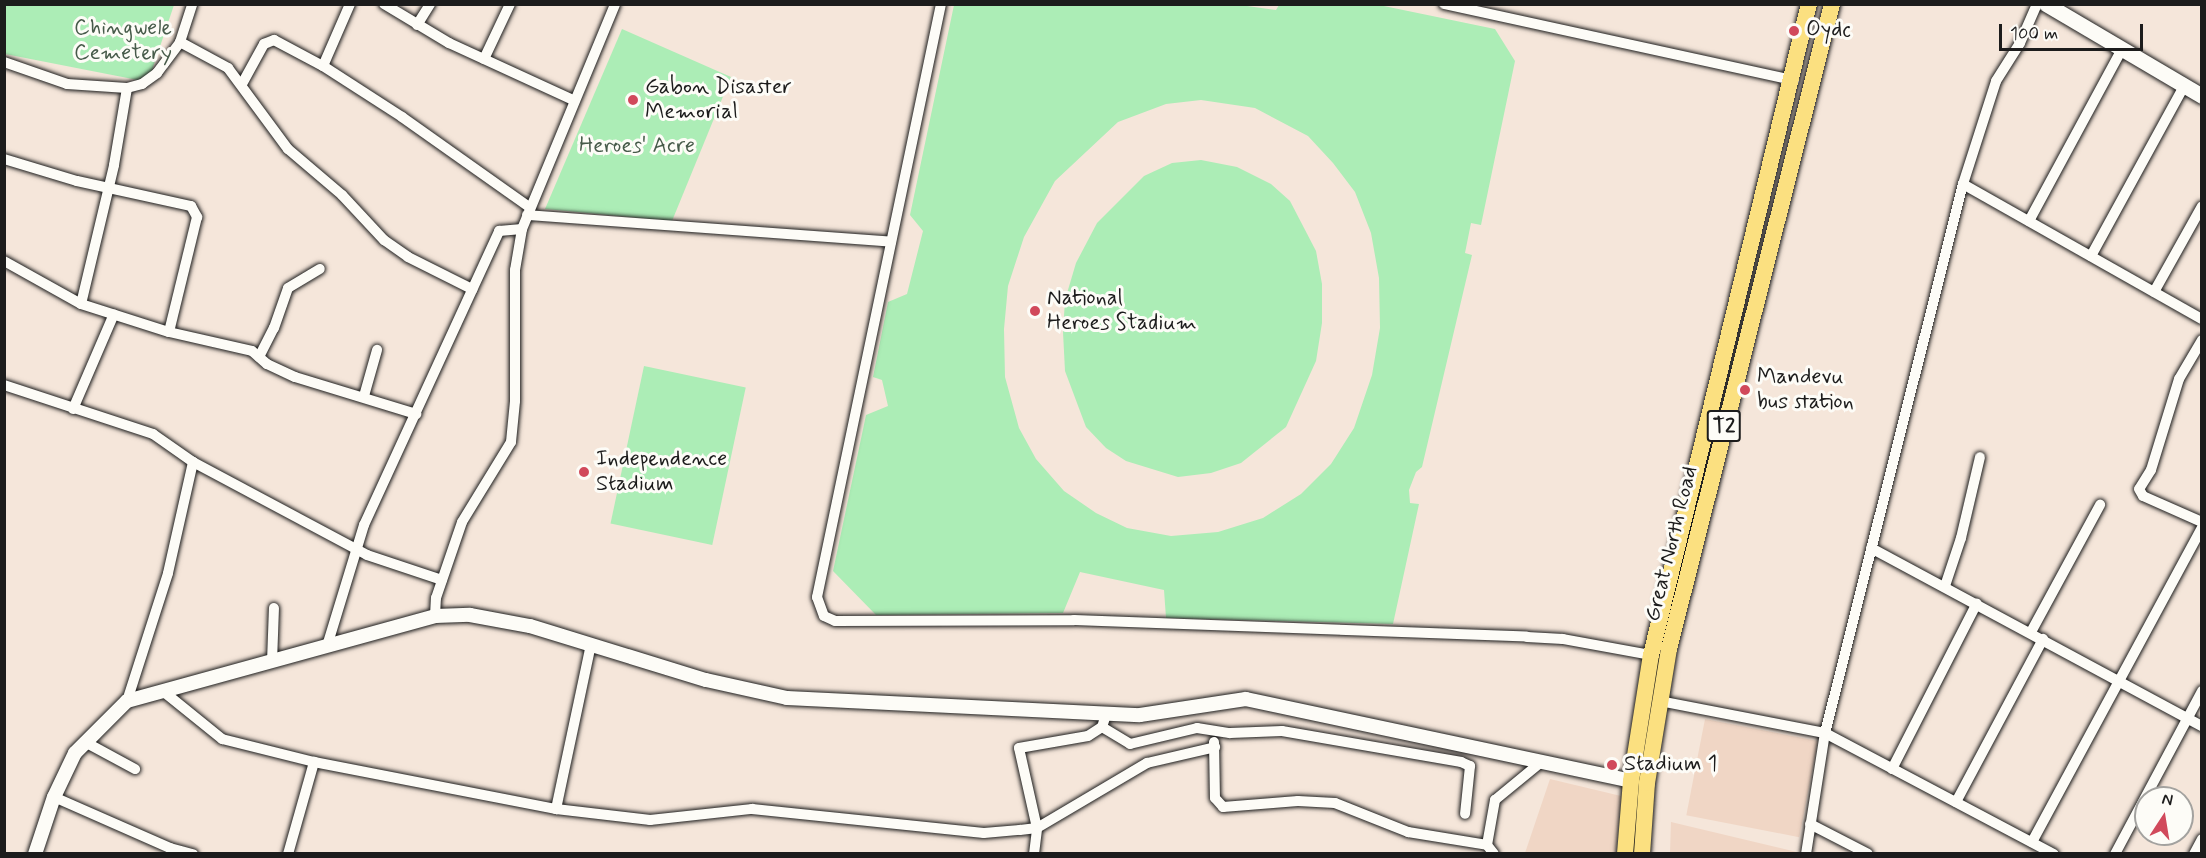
<!DOCTYPE html>
<html>
<head>
<meta charset="utf-8">
<style>
	body { margin:0 }
	#map { position:relative; width:2206px; height:858px; overflow:hidden; background:#f5e6da; font-family:Mynerve,sans-serif }
	div>[style] { position:absolute }
	.built>* { inset:0; background:#f0d6c5; transform-origin:0 0 }
	.green>* { inset:0; background:#acedb6; transform-origin:0 0 }
	.roads { filter:drop-shadow(0 0 2px #1c1c1c) drop-shadow(0 0 2px #1c1c1c) }
	.minor>* { height:10px; margin:-5px; padding:0 5px; transform-origin:5px; border-radius:5px; background:#fdfcf7 }
	.tertiary>* { height:14px; margin:-7px; padding:0 7px; transform-origin:7px; border-radius:7px; background:#fdfcf7 }
	.secondary>* { height:15px; margin:-7.5px; padding:0 7.5px; transform-origin:7.5px; border-radius:7.5px; background:#fdfcf7 }
	.primary>* { height:16px; margin:-8px; padding:0 8px; transform-origin:8px; border-radius:8px; background:#fbe080 }
	.dots>* { width:16px; height:16px; translate:-50% -50%; box-sizing:border-box; border:3px solid #fdfcf7; border-radius:50% }
	span { translate:-50% -50%; white-space:nowrap; text-align:center; line-height:1.15; -webkit-text-stroke:6px #fdfcf7; paint-order:stroke }
	.shield-label span { padding:2px 4px; background:#fdfcf7; border:2px solid; border-radius:4px; -webkit-text-stroke-width:0 }
	.shield-label { font-size:21px; color:#1c1c1c; font-weight:700 }
	.park-label { font-size:22px; color:#475b4a }
	.poi-label { font-size:22px; color:#1c1c1c }
	.left { translate:0 -50%; text-align:left }
	.street-label { font-size:22px; color:#1c1c1c }
	.frame { position:absolute; inset:0; border:6px solid #1c1c1c; pointer-events:none }
	.north { position:absolute; left:2134px; top:786px; width:60px; height:60px; box-sizing:border-box; background:#fdfcf7; border:2px solid #a3a29f; border-radius:50%; rotate:12deg; font-size:16px; font-weight:700; line-height:24px; text-align:center; color:#1c1c1c }
	.north::after { content:''; display:block; margin:auto; width:21px; height:27px; background:#d1495b; clip-path:polygon(50% 0,100% 100%,50% 72%,0 100%) }
	.scale { position:absolute; left:1999px; top:24px; width:144px; height:27px; box-sizing:border-box; border:3px solid #1c1c1c; border-top:0; padding-left:8px; font-size:18px; line-height:21px; white-space:nowrap; color:#1c1c1c; -webkit-text-stroke:4px #fdfcf7; paint-order:stroke }
</style>
</head>
<body>
<div id="map">
	<div class="built">
		<i style="left:1705px;top:719px;width:115px;height:98px;rotate:11deg"></i>
		<i style="clip-path:polygon(1550px 779px,1621px 796px,1616px 853px,1525px 853px)"></i>
		<i style="clip-path:polygon(1671px 822px,1797px 852px,1797px 853px,1670px 853px)"></i>
	</div>
	<div class="green">
		<i style="clip-path:polygon(4px 5px,174px 5px,148px 82px,5px 54px)"></i>
		<i style="clip-path:polygon(evenodd,1240px 5px,1276px 10px,1279px 5px,1379px 5px,1495px 29px,1515px 61px,1481px 225px,1471px 223px,1465px 253px,1472px 255px,1422px 467px,1416px 472px,1409px 490px,1410px 503px,1419px 504px,1393px 624px,1166px 618px,1164px 590px,1080px 572px,1063px 613px,876px 615px,833px 571px,866px 415px,888px 406px,882px 380px,873px 377px,888px 302px,907px 294px,923px 231px,910px 215px,954px 5px,1240px 5px,1201px 100px,1255px 108px,1308px 136px,1333px 163px,1355px 192px,1371px 233px,1379px 278px,1380px 328px,1372px 375px,1354px 428px,1331px 464px,1301px 494px,1263px 518px,1218px 532px,1171px 536px,1127px 528px,1096px 513px,1064px 491px,1036px 459px,1019px 428px,1005px 377px,1004px 329px,1008px 286px,1024px 237px,1055px 181px,1118px 122px,1166px 104px,1201px 100px)"></i>
		<i style="clip-path:polygon(622px 29px,731px 77px,672px 221px,545px 209px)"></i>
		<i style="clip-path:polygon(1201px 160px,1237px 167px,1271px 184px,1290px 201px,1316px 251px,1322px 284px,1322px 323px,1316px 361px,1286px 427px,1241px 463px,1211px 473px,1178px 477px,1126px 461px,1106px 448px,1086px 427px,1065px 371px,1063px 332px,1065px 300px,1076px 263px,1097px 223px,1144px 176px,1172px 163px)"></i>
		<i style="left:644px;top:366px;width:104px;height:161px;rotate:12deg"></i>
	</div>
	<div class="roads">
		<div class="minor">
			<i style="left:384px;top:4px;width:76px;rotate:31deg"></i>
			<i style="left:449px;top:43px;width:136px;rotate:24.7deg"></i>
			<i style="left:941px;top:4px;width:606px;rotate:101.81deg"></i>
			<i style="left:817px;top:597px;width:20px;rotate:70deg"></i>
			<i style="left:824px;top:616px;width:12px;rotate:24deg"></i>
			<i style="left:835px;top:621px;width:239px;rotate:-0.2deg"></i>
			<i style="left:1074px;top:620px;width:453px;rotate:2.1deg"></i>
			<i style="left:1527px;top:637px;width:36px;rotate:3deg"></i>
			<i style="left:1563px;top:639px;width:89px;rotate:10.3deg"></i>
			<i style="left:1444px;top:4px;width:358px;rotate:12.3deg"></i>
			<i style="left:417px;top:25px;width:25px;rotate:-58deg"></i>
			<i style="left:180px;top:42px;width:55px;rotate:28.4deg"></i>
			<i style="left:228px;top:68px;width:101px;rotate:53.5deg"></i>
			<i style="left:288px;top:149px;width:71px;rotate:40.4deg"></i>
			<i style="left:342px;top:195px;width:62px;rotate:47deg"></i>
			<i style="left:384px;top:240px;width:29px;rotate:35deg"></i>
			<i style="left:408px;top:257px;width:72px;rotate:26.6deg"></i>
			<i style="left:484px;top:59px;width:61px;rotate:-64.7deg"></i>
			<i style="left:4px;top:62px;width:67px;rotate:19.2deg"></i>
			<i style="left:67px;top:84px;width:60px;rotate:3.8deg"></i>
			<i style="left:127px;top:88px;width:16px;rotate:-15deg"></i>
			<i style="left:142px;top:84px;width:19px;rotate:-36deg"></i>
			<i style="left:157px;top:73px;width:39px;rotate:-53deg"></i>
			<i style="left:180px;top:42px;width:40px;rotate:-72deg"></i>
			<i style="left:323px;top:66px;width:68px;rotate:-66.5deg"></i>
			<i style="left:242px;top:84px;width:46px;rotate:-61.2deg"></i>
			<i style="left:264px;top:44px;width:11px;rotate:-22deg"></i>
			<i style="left:274px;top:40px;width:55px;rotate:28deg"></i>
			<i style="left:323px;top:66px;width:94px;rotate:32.8deg"></i>
			<i style="left:402px;top:117px;width:156px;rotate:35.3deg"></i>
			<i style="left:4px;top:159px;width:76px;rotate:16.8deg"></i>
			<i style="left:77px;top:181px;width:117px;rotate:12.4deg"></i>
			<i style="left:191px;top:206px;width:13px;rotate:61deg"></i>
			<i style="left:197px;top:217px;width:118px;rotate:103.7deg"></i>
			<i style="left:1963px;top:184px;width:274px;rotate:29.5deg"></i>
			<i style="left:527px;top:215px;width:365px;rotate:4.2deg"></i>
			<i style="left:2029px;top:221px;width:196px;rotate:-61.6deg"></i>
			<i style="left:2091px;top:256px;width:194px;rotate:-61.3deg"></i>
			<i style="left:4px;top:261px;width:88px;rotate:29.2deg"></i>
			<i style="left:81px;top:304px;width:92px;rotate:17.7deg"></i>
			<i style="left:169px;top:332px;width:85px;rotate:12.9deg"></i>
			<i style="left:252px;top:351px;width:20px;rotate:41deg"></i>
			<i style="left:267px;top:364px;width:31px;rotate:25deg"></i>
			<i style="left:295px;top:377px;width:127px;rotate:17deg"></i>
			<i style="left:2154px;top:292px;width:98px;rotate:-60.8deg"></i>
			<i style="left:81px;top:304px;width:143px;rotate:-76.6deg"></i>
			<i style="left:114px;top:165px;width:78px;rotate:-80.4deg"></i>
			<i style="left:2202px;top:340px;width:45px;rotate:120.5deg"></i>
			<i style="left:2179px;top:379px;width:95px;rotate:107.1deg"></i>
			<i style="left:2151px;top:470px;width:22px;rotate:122deg"></i>
			<i style="left:2139px;top:489px;width:8px;rotate:60deg"></i>
			<i style="left:2143px;top:496px;width:64px;rotate:23.8deg"></i>
			<i style="left:259px;top:357px;width:33px;rotate:-63deg"></i>
			<i style="left:274px;top:328px;width:42px;rotate:-70.7deg"></i>
			<i style="left:288px;top:288px;width:37px;rotate:-31deg"></i>
			<i style="left:4px;top:385px;width:157px;rotate:18.2deg"></i>
			<i style="left:153px;top:434px;width:49px;rotate:35deg"></i>
			<i style="left:193px;top:462px;width:197px;rotate:28.1deg"></i>
			<i style="left:367px;top:555px;width:79px;rotate:18.4deg"></i>
			<i style="left:364px;top:396px;width:48px;rotate:-74.2deg"></i>
			<i style="left:73px;top:409px;width:103px;rotate:-66.7deg"></i>
			<i style="left:1871px;top:548px;width:376px;rotate:28.3deg"></i>
			<i style="left:1945px;top:586px;width:51px;rotate:-71.6deg"></i>
			<i style="left:1961px;top:538px;width:83px;rotate:-76.8deg"></i>
			<i style="left:435px;top:616px;width:18px;rotate:-87deg"></i>
			<i style="left:436px;top:598px;width:80px;rotate:-71.1deg"></i>
			<i style="left:462px;top:522px;width:94px;rotate:-58.5deg"></i>
			<i style="left:511px;top:442px;width:41px;rotate:-84.4deg"></i>
			<i style="left:515px;top:401px;width:131px;rotate:-90deg"></i>
			<i style="left:515px;top:270px;width:42px;rotate:-80.3deg"></i>
			<i style="left:522px;top:229px;width:243px;rotate:-67.5deg"></i>
			<i style="left:2031px;top:632px;width:145px;rotate:-61.5deg"></i>
			<i style="left:327px;top:646px;width:127px;rotate:-73deg"></i>
			<i style="left:364px;top:525px;width:324px;rotate:-65.3deg"></i>
			<i style="left:499px;top:231px;width:23px;rotate:-5deg"></i>
			<i style="left:272px;top:662px;width:54px;rotate:-87.9deg"></i>
			<i style="left:164px;top:692px;width:75px;rotate:39deg"></i>
			<i style="left:222px;top:739px;width:95px;rotate:14deg"></i>
			<i style="left:314px;top:762px;width:247px;rotate:11deg"></i>
			<i style="left:556px;top:809px;width:95px;rotate:6.7deg"></i>
			<i style="left:650px;top:820px;width:103px;rotate:-6.2deg"></i>
			<i style="left:752px;top:809px;width:233px;rotate:5.9deg"></i>
			<i style="left:984px;top:833px;width:36px;rotate:-5deg"></i>
			<i style="left:1020px;top:830px;width:17px;rotate:-7deg"></i>
			<i style="left:1037px;top:828px;width:128px;rotate:-30.6deg"></i>
			<i style="left:1147px;top:763px;width:70px;rotate:-13.2deg"></i>
			<i style="left:127px;top:701px;width:134px;rotate:-72.2deg"></i>
			<i style="left:168px;top:573px;width:114px;rotate:-77.3deg"></i>
			<i style="left:1660px;top:701px;width:168px;rotate:11deg"></i>
			<i style="left:1825px;top:733px;width:259px;rotate:27.9deg"></i>
			<i style="left:1102px;top:727px;width:33px;rotate:31deg"></i>
			<i style="left:1130px;top:744px;width:69px;rotate:-13.4deg"></i>
			<i style="left:1197px;top:728px;width:33px;rotate:9deg"></i>
			<i style="left:1230px;top:733px;width:52px;rotate:-2.2deg"></i>
			<i style="left:1282px;top:731px;width:182px;rotate:9.8deg"></i>
			<i style="left:1461px;top:762px;width:10px;rotate:24deg"></i>
			<i style="left:1470px;top:766px;width:48px;rotate:95.9deg"></i>
			<i style="left:85px;top:742px;width:57px;rotate:28.4deg"></i>
			<i style="left:1214px;top:742px;width:56px;rotate:89deg"></i>
			<i style="left:1215px;top:798px;width:12px;rotate:48deg"></i>
			<i style="left:1223px;top:807px;width:75px;rotate:-4.6deg"></i>
			<i style="left:1298px;top:801px;width:37px;rotate:3deg"></i>
			<i style="left:1335px;top:803px;width:79px;rotate:21.7deg"></i>
			<i style="left:1408px;top:832px;width:80px;rotate:9.3deg"></i>
			<i style="left:1487px;top:845px;width:11px;rotate:52deg"></i>
			<i style="left:1892px;top:769px;width:186px;rotate:-62.9deg"></i>
			<i style="left:54px;top:797px;width:127px;rotate:23.7deg"></i>
			<i style="left:170px;top:848px;width:24px;rotate:15deg"></i>
			<i style="left:1956px;top:802px;width:185px;rotate:-61.9deg"></i>
			<i style="left:556px;top:809px;width:168px;rotate:-78deg"></i>
			<i style="left:1810px;top:824px;width:65px;rotate:27.3deg"></i>
			<i style="left:2032px;top:842px;width:357px;rotate:-61.6deg"></i>
			<i style="left:1487px;top:845px;width:46px;rotate:-79.9deg"></i>
			<i style="left:1495px;top:800px;width:58px;rotate:-39.4deg"></i>
			<i style="left:288px;top:854px;width:96px;rotate:-74.2deg"></i>
			<i style="left:1034px;top:854px;width:26px;rotate:-83deg"></i>
			<i style="left:1037px;top:828px;width:82px;rotate:-102.7deg"></i>
			<i style="left:1019px;top:748px;width:70px;rotate:-9.9deg"></i>
			<i style="left:1088px;top:736px;width:17px;rotate:-33deg"></i>
			<i style="left:1102px;top:727px;width:13px;rotate:-72deg"></i>
			<i style="left:1806px;top:854px;width:122px;rotate:-81.1deg"></i>
			<i style="left:1825px;top:733px;width:566px;rotate:-75.89deg"></i>
			<i style="left:1963px;top:184px;width:108px;rotate:-72.2deg"></i>
			<i style="left:1996px;top:81px;width:45px;rotate:-57.7deg"></i>
			<i style="left:2020px;top:43px;width:43px;rotate:-66.4deg"></i>
			<i style="left:2115px;top:854px;width:185px;rotate:-61.9deg"></i>
			<i style="left:2194px;top:854px;width:17px;rotate:-62deg"></i>
		</div>
		<div class="tertiary">
			<i style="left:35px;top:854px;width:60px;rotate:-71.6deg"></i>
			<i style="left:54px;top:797px;width:49px;rotate:-64.5deg"></i>
			<i style="left:75px;top:753px;width:74px;rotate:-45deg"></i>
			<i style="left:127px;top:701px;width:320px;rotate:-15.4deg"></i>
			<i style="left:435px;top:616px;width:35px;rotate:-2deg"></i>
			<i style="left:470px;top:615px;width:61px;rotate:10.4deg"></i>
			<i style="left:530px;top:626px;width:184px;rotate:17.1deg"></i>
			<i style="left:706px;top:680px;width:83px;rotate:12.5deg"></i>
			<i style="left:787px;top:698px;width:353px;rotate:2.8deg"></i>
			<i style="left:1140px;top:715px;width:107px;rotate:-8.6deg"></i>
			<i style="left:1246px;top:699px;width:394px;rotate:12deg"></i>
		</div>
		<div class="secondary">
			<i style="left:2046px;top:4px;width:181px;rotate:30.5deg"></i>
		</div>
		<div class="primary">
			<i style="left:1625px;top:854px;width:73px;rotate:-85.3deg"></i>
			<i style="left:1631px;top:781px;width:128px;rotate:-81deg"></i>
			<i style="left:1651px;top:655px;width:670px;rotate:-76.36deg"></i>
			<i style="left:1642px;top:854px;width:71px;rotate:-86deg"></i>
			<i style="left:1647px;top:783px;width:136px;rotate:-80.7deg"></i>
			<i style="left:1669px;top:649px;width:665px;rotate:-75.82deg"></i>
		</div>
	</div>
	<div class="dots">
		<i style="left:1794px;top:31px;background:#d1495b"></i>
		<i style="left:633px;top:100px;background:#d1495b"></i>
		<i style="left:1035px;top:311px;background:#d1495b"></i>
		<i style="left:1745px;top:390px;background:#d1495b"></i>
		<i style="left:584px;top:472px;background:#d1495b"></i>
		<i style="left:1612px;top:765px;background:#d1495b"></i>
	</div>
	<div class="shield-label">
		<span style="left:1724px;top:426px">T2</span>
	</div>
	<div class="park-label">
		<span style="left:123px;top:41px">Chingwele<br>Cemetery</span>
		<span style="left:637px;top:147px">Heroes' Acre</span>
	</div>
	<div class="poi-label">
		<span class="left" style="left:1806px;top:31px">Oydc</span>
		<span class="left" style="left:645px;top:100px">Gabon Disaster<br>Memorial</span>
		<span class="left" style="left:1047px;top:311px">National<br>Heroes Stadium</span>
		<span class="left" style="left:1757px;top:390px">Mandevu<br>bus station</span>
		<span class="left" style="left:596px;top:472px">Independence<br>Stadium</span>
		<span class="left" style="left:1624px;top:765px">Stadium 1</span>
	</div>
	<div class="street-label">
		<span style="left:1672px;top:544px;rotate:-76deg">Great North Road</span>
	</div>
	<div class="frame"></div>
	<div class="north">N</div>
	<div class="scale">100 m</div>
</div>
</body>
</html>
